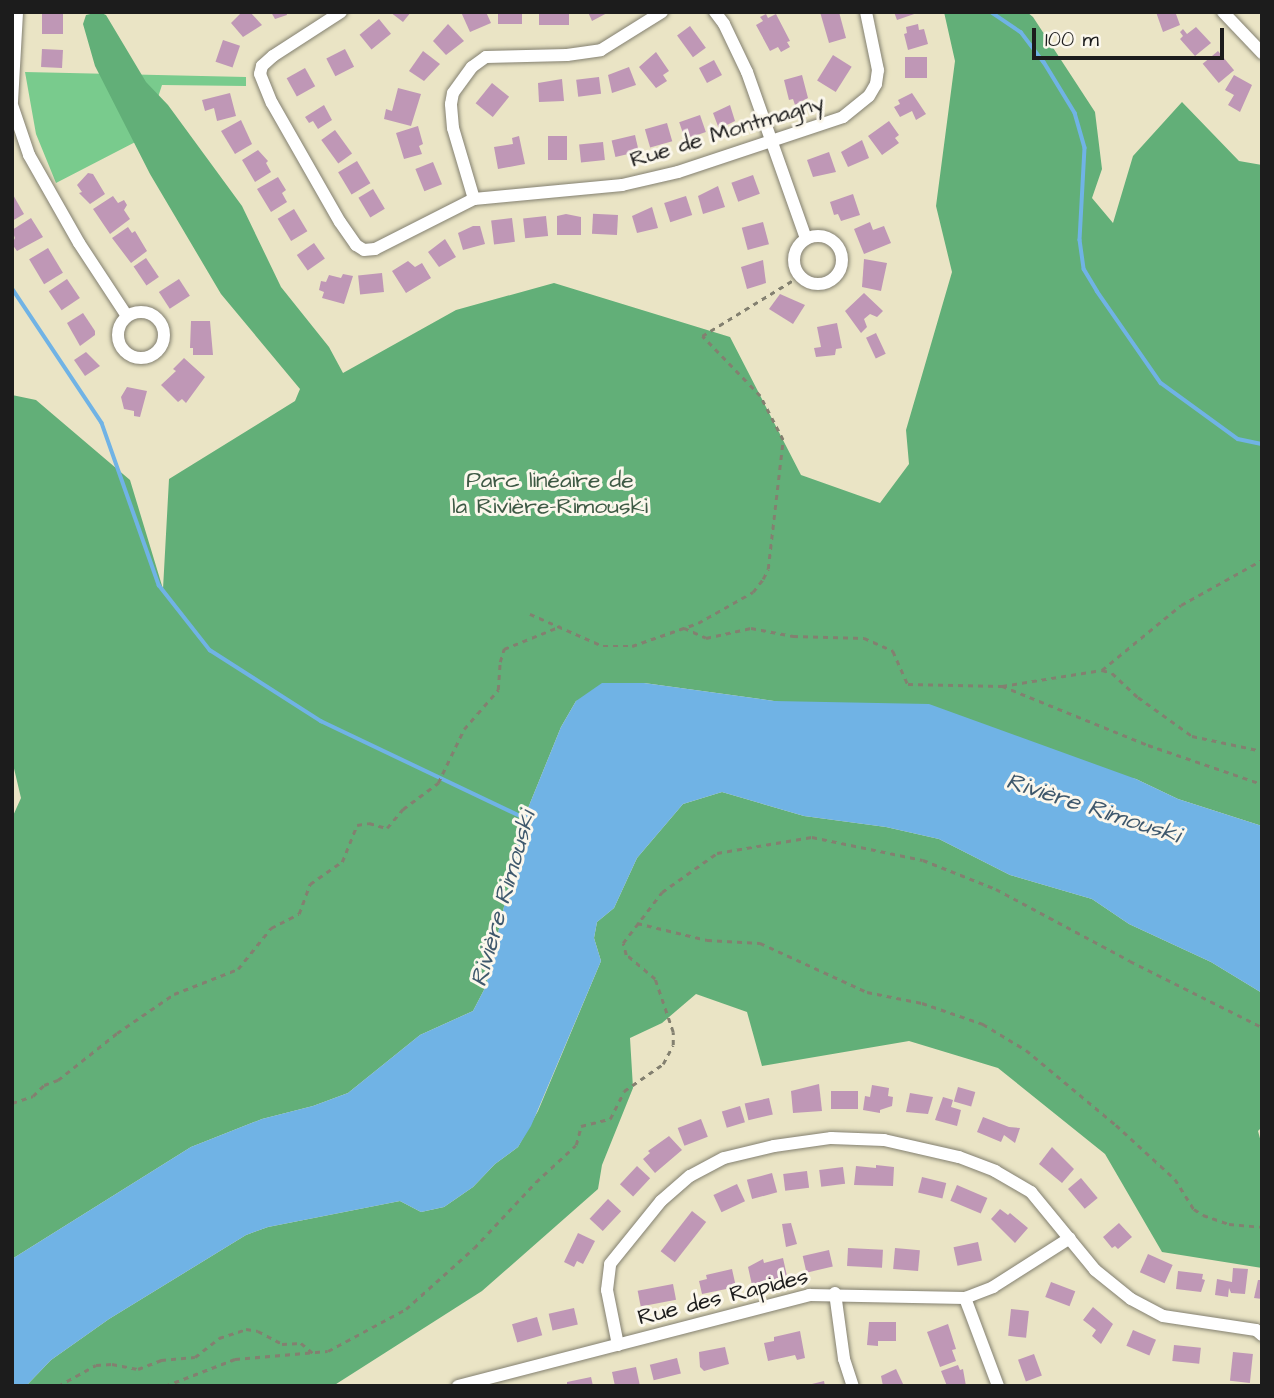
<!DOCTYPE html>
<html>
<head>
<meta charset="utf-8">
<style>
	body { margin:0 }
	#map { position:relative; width:1274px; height:1398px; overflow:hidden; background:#eae4c5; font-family:"Architects Daughter",sans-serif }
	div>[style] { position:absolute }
	.green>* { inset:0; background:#79cb8d }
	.forest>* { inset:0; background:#62af78 }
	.water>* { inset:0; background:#70b3e5 }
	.stream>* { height:3.5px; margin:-1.75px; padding:0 1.75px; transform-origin:1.75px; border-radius:1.75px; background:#70b3e5 }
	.building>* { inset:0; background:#bf97b6; transform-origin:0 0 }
	.path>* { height:2.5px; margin-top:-1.25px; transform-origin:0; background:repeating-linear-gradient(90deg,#838070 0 5px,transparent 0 10px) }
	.roads { filter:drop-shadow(0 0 2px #838070) drop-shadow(0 0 2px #838070) }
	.street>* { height:12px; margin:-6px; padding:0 6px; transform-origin:6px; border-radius:6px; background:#fff }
	.street>.ring { margin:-6px; padding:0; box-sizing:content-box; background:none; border:12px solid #fff; border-radius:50% }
	span { translate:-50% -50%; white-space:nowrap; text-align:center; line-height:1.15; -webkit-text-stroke:6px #fbf7ec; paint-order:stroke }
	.street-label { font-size:23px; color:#1c1c1c }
	.park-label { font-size:23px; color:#3d5944 }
	.water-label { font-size:24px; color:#3e586c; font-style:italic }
	.frame { position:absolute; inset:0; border:14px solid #1c1c1c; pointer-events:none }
	.scale { position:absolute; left:1032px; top:28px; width:192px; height:32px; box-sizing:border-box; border:4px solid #1c1c1c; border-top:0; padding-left:9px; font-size:21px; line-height:24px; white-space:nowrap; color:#1c1c1c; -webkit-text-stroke:5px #fbf7ec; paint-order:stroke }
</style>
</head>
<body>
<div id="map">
	<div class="green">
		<i style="clip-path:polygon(25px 72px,246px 77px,246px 86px,162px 85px,145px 137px,56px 183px,36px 134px)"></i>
	</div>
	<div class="forest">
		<i style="clip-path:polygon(99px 12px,106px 15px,146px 82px,168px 105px,242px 206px,281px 287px,329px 347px,343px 373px,456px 310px,554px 283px,730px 337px,801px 475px,880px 503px,909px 464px,906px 430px,952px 272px,936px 206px,955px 61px,944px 12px,1027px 12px,1033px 17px,1095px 112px,1102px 169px,1092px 198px,1113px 223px,1133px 156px,1182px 102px,1239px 161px,1262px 165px,1262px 826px,1178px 799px,1136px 779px,774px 701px,644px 683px,576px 701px,561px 727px,524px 818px,486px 986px,473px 1011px,420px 1035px,348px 1093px,313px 1106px,262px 1119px,191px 1147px,12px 1259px,12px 818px,21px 798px,12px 760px,12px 395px,36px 400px,130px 480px,163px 589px,169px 479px,295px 401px,300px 389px,221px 294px,150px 174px,95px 66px,83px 24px,86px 15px)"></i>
		<i style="clip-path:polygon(722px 792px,804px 816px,886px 827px,939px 839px,1010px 875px,1092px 899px,1129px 924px,1211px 962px,1262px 993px,1262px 1127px,1258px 1131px,1262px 1146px,1262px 1268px,1162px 1252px,1105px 1154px,998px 1068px,909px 1041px,762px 1066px,747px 1012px,696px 994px,662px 1023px,630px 1038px,633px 1088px,602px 1165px,598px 1189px,482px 1291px,333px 1386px,26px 1386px,51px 1360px,109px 1319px,246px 1235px,268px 1227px,400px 1201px,421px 1212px,444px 1207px,473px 1187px,495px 1164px,518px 1147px,538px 1111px,601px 961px,594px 938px,597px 922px,614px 908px,637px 858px,683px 804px)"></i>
	</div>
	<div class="water">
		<i style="clip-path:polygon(602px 683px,644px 683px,774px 701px,929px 704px,1136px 779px,1178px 799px,1262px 826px,1262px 993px,1211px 962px,1129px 924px,1092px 899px,1010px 875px,939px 839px,886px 827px,804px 816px,722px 792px,683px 804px,637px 858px,614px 908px,597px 922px,594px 938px,601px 961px,531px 1126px,518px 1147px,495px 1164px,473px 1187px,444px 1207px,421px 1212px,400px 1201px,268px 1227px,246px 1235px,109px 1319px,51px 1360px,26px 1386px,12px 1386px,12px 1259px,191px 1147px,262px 1119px,313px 1106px,348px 1093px,420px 1035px,473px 1011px,486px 986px,524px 818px,561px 727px,576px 701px)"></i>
	</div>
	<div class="stream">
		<i style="left:991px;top:12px;width:36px;rotate:34deg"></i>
		<i style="left:1021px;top:32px;width:38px;rotate:53deg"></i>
		<i style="left:1044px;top:62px;width:60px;rotate:58.7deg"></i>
		<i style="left:1075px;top:113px;width:36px;rotate:74deg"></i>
		<i style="left:1085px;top:148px;width:92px;rotate:93.1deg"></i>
		<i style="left:1080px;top:240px;width:29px;rotate:82deg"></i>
		<i style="left:1084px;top:269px;width:26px;rotate:59deg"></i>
		<i style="left:1097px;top:291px;width:112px;rotate:55.2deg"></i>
		<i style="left:1161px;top:383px;width:95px;rotate:36deg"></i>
		<i style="left:1238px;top:439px;width:25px;rotate:12deg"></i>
		<i style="left:12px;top:288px;width:162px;rotate:56.3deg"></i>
		<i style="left:102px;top:423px;width:172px;rotate:70.6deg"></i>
		<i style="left:159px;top:585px;width:83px;rotate:51.9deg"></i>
		<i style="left:210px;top:650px;width:132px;rotate:32.6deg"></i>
		<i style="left:321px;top:721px;width:225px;rotate:25.5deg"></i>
	</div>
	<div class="building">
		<i style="left:42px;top:12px;width:21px;height:22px"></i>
		<i style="clip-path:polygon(242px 12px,250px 12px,262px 25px,243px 37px,231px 23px)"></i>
		<i style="clip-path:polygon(271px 12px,286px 12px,287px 15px,275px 19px)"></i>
		<i style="clip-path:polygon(390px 12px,411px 12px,403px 22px)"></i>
		<i style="clip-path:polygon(461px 12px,486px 12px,491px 23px,470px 32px)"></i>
		<i style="left:498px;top:12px;width:24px;height:12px"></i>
		<i style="left:539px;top:12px;width:30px;height:13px"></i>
		<i style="clip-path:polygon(588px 12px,609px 12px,592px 21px)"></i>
		<i style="clip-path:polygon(820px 12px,839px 12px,846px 38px,829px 43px)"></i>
		<i style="clip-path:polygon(894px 12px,917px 12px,917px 13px,897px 20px)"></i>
		<i style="clip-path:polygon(1156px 12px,1180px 12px,1176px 14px,1180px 25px,1163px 32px)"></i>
		<i style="clip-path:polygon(766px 14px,768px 18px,776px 14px,790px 41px,787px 42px,790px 47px,781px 52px,778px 47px,770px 51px,756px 25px,763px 21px,760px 17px)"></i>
		<i style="left:379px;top:19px;width:19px;height:25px;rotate:51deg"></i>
		<i style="clip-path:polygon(448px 24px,464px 41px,446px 55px,433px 41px)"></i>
		<i style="clip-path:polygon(918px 24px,919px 30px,924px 29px,928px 44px,908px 50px,904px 34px,907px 33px,906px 27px)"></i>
		<i style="left:690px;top:26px;width:27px;height:16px;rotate:54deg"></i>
		<i style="clip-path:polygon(1196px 27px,1211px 43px,1195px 56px,1180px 39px,1183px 36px,1180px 32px,1183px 29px,1187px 34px)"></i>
		<i style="left:223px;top:40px;width:18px;height:23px;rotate:19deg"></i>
		<i style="left:42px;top:49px;width:21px;height:18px;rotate:3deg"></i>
		<i style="left:345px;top:49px;width:20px;height:21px;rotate:63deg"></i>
		<i style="clip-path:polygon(423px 51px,440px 64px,424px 81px,409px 71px)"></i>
		<i style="left:1218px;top:51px;width:25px;height:20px;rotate:50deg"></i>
		<i style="clip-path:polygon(656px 52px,669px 71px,663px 75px,667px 81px,656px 88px,639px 67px)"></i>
		<i style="left:833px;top:55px;width:22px;height:30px;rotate:32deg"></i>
		<i style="left:905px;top:57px;width:22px;height:21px"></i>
		<i style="left:714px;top:60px;width:17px;height:17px;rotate:62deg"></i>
		<i style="clip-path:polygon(629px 67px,636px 85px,612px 93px,608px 75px)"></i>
		<i style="left:305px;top:68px;width:21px;height:21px;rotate:61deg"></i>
		<i style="clip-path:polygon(802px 75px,808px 98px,795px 105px,793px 99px,789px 100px,784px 80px)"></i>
		<i style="clip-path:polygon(1234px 75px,1252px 85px,1240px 112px,1228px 105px,1234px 95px,1225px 90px)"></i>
		<i style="left:599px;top:77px;width:17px;height:23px;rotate:83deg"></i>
		<i style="clip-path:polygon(562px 79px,564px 101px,539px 102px,538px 83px)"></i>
		<i style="left:492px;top:83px;width:22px;height:26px;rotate:39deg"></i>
		<i style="clip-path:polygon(398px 88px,421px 94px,411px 126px,384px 119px,386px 109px,392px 111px)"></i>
		<i style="clip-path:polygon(230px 93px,236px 116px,217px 121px,214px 108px,205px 111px,202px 100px)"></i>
		<i style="clip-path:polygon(912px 93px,926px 114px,916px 120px,912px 111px,900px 117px,894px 107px,900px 104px,898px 100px)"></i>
		<i style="clip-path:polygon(324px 105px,332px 120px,318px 129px,313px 121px,309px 123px,305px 117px)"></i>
		<i style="clip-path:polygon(730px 105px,735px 121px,719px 129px,713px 113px)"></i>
		<i style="left:700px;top:115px;width:18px;height:22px;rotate:71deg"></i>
		<i style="clip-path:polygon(241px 120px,252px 144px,235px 154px,221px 131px)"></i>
		<i style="clip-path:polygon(889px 121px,899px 135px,895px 138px,899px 143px,882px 155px,868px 136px)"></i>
		<i style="left:667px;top:123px;width:19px;height:23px;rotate:74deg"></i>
		<i style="clip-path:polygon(418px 126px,423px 144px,419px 146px,422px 154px,404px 159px,396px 133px)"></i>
		<i style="left:335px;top:130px;width:29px;height:17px;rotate:54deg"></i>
		<i style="left:635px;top:135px;width:17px;height:24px;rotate:77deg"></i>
		<i style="clip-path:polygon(519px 136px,525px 164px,498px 169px,494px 147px,513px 144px,512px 138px)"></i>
		<i style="left:548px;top:136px;width:19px;height:24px"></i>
		<i style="clip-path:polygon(862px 140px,869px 158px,848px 167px,841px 152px)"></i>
		<i style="left:603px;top:142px;width:18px;height:24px;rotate:84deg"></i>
		<i style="clip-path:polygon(258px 150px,268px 161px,266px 163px,271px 172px,255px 182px,242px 160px)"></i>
		<i style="clip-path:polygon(829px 152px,836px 172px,813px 177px,807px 160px)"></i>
		<i style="left:357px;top:161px;width:26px;height:22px;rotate:59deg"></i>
		<i style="left:433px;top:162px;width:24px;height:19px;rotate:68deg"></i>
		<i style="clip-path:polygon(88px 173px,93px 174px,105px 194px,90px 204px,79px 193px,82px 192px,77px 185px)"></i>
		<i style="left:753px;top:175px;width:20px;height:23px;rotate:70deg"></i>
		<i style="clip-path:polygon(278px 177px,286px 190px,282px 193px,287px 202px,271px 212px,257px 189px)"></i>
		<i style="clip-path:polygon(718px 186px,725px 207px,703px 214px,698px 196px)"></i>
		<i style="left:373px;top:189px;width:23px;height:17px;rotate:59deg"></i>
		<i style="clip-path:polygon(12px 193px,24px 214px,12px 221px)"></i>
		<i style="clip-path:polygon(853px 194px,860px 215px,841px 221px,838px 214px,834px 215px,830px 202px)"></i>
		<i style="clip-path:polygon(113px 196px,118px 203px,124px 200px,127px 205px,124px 210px,130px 219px,110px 234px,93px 209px)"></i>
		<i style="left:686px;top:196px;width:20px;height:23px;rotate:72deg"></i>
		<i style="clip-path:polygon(652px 207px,658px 228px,637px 233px,632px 216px)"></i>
		<i style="left:294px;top:209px;width:26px;height:19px;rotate:59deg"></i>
		<i style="clip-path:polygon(566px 214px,581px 217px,581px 235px,557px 235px,557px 216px)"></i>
		<i style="left:618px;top:215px;width:20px;height:25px;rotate:93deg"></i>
		<i style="left:546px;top:216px;width:20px;height:23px;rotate:84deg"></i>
		<i style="clip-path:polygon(31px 218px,43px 237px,17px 251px,12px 244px,15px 238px,12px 230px)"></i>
		<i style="left:512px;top:218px;width:24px;height:21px;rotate:83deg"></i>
		<i style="left:763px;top:222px;width:23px;height:22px;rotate:75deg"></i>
		<i style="clip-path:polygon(870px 222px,873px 230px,884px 226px,891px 243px,864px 254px,854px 229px)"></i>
		<i style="clip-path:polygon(473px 226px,480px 226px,485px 244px,463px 250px,458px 233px)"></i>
		<i style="clip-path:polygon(128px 227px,132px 233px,135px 231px,147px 251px,131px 263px,112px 238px)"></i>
		<i style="clip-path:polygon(445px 239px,456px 257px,439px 267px,428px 252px)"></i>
		<i style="left:314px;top:243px;width:19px;height:21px;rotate:55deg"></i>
		<i style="left:48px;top:248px;width:29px;height:22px;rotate:59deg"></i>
		<i style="left:146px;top:258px;width:23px;height:15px;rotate:56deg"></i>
		<i style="clip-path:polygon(864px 259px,887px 263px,881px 291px,862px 287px)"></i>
		<i style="clip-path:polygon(763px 260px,766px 283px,747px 289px,741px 267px)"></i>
		<i style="clip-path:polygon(408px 261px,415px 267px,422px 263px,431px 278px,406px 293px,392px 271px)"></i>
		<i style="left:382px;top:273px;width:19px;height:24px;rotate:84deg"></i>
		<i style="clip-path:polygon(343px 274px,353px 276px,344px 304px,322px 298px,324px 292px,319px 290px,321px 281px,326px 282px,329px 275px,341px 278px)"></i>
		<i style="left:67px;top:279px;width:23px;height:22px;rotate:56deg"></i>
		<i style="left:179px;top:279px;width:20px;height:24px;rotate:57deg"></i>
		<i style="clip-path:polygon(864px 293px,883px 311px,877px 317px,870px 314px,864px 319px,867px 327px,861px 333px,845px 311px)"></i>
		<i style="clip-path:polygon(780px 294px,805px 305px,793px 324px,769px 309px)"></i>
		<i style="clip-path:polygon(83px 313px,95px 331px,95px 335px,80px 346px,67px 323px)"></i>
		<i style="clip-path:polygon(191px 321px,210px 321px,213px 355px,193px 355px,193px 348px,190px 348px)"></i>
		<i style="clip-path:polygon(837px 323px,842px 348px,836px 349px,835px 355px,816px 357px,814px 348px,821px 347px,817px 327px)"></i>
		<i style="left:876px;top:333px;width:23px;height:11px;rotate:65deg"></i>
		<i style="clip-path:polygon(86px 352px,100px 366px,85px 376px,74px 360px)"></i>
		<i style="clip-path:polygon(184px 358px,205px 377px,186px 403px,182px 399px,178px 402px,161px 385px,176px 371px,173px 369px)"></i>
		<i style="clip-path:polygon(127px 387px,147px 391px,140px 417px,134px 416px,134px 411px,124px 409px,121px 397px)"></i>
		<i style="clip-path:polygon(819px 1084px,822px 1111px,793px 1113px,791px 1091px)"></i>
		<i style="clip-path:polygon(872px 1085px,889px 1088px,888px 1096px,893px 1097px,892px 1106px,880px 1110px,880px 1113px,863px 1110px,865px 1096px,870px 1097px)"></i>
		<i style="left:958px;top:1087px;width:18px;height:15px;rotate:16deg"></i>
		<i style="left:831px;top:1091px;width:27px;height:18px"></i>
		<i style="clip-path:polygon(910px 1093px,933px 1097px,928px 1114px,906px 1112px)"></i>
		<i style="clip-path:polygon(943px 1097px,953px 1100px,951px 1107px,961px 1110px,957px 1126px,935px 1120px)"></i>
		<i style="left:769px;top:1098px;width:17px;height:25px;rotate:77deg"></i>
		<i style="left:740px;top:1106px;width:17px;height:19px;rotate:73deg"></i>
		<i style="clip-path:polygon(983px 1117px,1009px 1127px,1020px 1128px,1015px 1143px,1004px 1135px,1001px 1142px,977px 1132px)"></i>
		<i style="left:701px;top:1119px;width:19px;height:25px;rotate:69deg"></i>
		<i style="clip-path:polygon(669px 1136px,682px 1150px,655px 1173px,643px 1159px,650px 1153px,648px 1151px)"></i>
		<i style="clip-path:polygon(1052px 1147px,1074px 1169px,1062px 1183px,1039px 1164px)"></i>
		<i style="clip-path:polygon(876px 1165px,894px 1167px,893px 1186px,854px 1185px,856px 1166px,876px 1168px)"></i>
		<i style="left:637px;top:1166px;width:18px;height:25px;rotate:43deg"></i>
		<i style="left:843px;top:1167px;width:17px;height:24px;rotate:83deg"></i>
		<i style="left:807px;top:1171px;width:17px;height:24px;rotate:83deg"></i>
		<i style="left:772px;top:1173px;width:20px;height:26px;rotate:75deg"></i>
		<i style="left:922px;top:1177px;width:25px;height:16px;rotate:14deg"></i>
		<i style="left:1081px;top:1178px;width:26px;height:17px;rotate:50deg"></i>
		<i style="left:737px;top:1184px;width:19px;height:26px;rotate:65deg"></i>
		<i style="left:957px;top:1185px;width:33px;height:17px;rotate:23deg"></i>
		<i style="left:608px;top:1199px;width:18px;height:27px;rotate:43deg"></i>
		<i style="clip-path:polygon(1000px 1209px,1008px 1215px,1010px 1213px,1028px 1228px,1015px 1243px,991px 1219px)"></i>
		<i style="left:692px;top:1211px;width:18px;height:51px;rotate:38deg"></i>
		<i style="clip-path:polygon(791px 1223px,797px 1244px,786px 1247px,782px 1224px)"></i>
		<i style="clip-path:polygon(1119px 1223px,1132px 1237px,1118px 1249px,1115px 1246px,1112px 1248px,1103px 1237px)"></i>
		<i style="clip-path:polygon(578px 1233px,595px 1241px,583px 1264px,577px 1261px,574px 1267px,564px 1262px)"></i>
		<i style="left:978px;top:1242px;width:19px;height:25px;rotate:78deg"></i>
		<i style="left:848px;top:1248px;width:35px;height:18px;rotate:3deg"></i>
		<i style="left:895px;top:1248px;width:25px;height:21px;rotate:5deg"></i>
		<i style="left:829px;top:1250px;width:17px;height:27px;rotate:77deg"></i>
		<i style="left:1148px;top:1254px;width:27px;height:20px;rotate:24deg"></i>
		<i style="clip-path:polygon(783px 1258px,787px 1276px,752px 1285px,748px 1267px,763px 1259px,764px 1263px)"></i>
		<i style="clip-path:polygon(1233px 1268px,1248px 1269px,1245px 1294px,1231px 1293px,1229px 1288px,1228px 1297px,1215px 1295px,1217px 1279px,1232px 1282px)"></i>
		<i style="clip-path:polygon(732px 1269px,736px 1287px,702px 1294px,699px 1281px,707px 1279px,706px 1275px)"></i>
		<i style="clip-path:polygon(1178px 1271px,1203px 1274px,1202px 1279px,1205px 1280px,1201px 1292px,1176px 1289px)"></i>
		<i style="clip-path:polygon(1258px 1280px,1262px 1280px,1262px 1299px,1254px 1298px)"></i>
		<i style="left:1051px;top:1282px;width:26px;height:16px;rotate:21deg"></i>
		<i style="left:673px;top:1284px;width:16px;height:36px;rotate:79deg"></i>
		<i style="clip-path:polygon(1093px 1307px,1113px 1324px,1101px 1344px,1092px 1336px,1096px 1330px,1083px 1320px)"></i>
		<i style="left:574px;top:1308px;width:17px;height:26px;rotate:77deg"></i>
		<i style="left:1011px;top:1309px;width:18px;height:27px;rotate:6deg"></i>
		<i style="left:537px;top:1317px;width:19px;height:26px;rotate:74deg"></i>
		<i style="clip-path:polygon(869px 1322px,896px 1322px,896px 1341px,878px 1341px,878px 1346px,867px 1345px)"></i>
		<i style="clip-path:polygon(948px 1324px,956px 1349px,952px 1350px,956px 1361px,940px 1367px,927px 1332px)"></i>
		<i style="left:1133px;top:1330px;width:25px;height:17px;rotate:23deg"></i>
		<i style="clip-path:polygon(800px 1331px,805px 1358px,797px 1360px,795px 1355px,768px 1361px,764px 1343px,774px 1341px,774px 1337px)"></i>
		<i style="left:1174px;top:1345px;width:27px;height:16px;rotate:6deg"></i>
		<i style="clip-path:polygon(725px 1347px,729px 1364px,704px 1371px,700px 1367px,699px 1352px)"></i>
		<i style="left:1233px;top:1352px;width:20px;height:29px;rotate:6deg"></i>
		<i style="left:1034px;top:1354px;width:23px;height:17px;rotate:70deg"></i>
		<i style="left:677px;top:1358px;width:16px;height:28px;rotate:76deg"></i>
		<i style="clip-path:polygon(958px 1365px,960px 1370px,963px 1369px,966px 1386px,947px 1386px,941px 1371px)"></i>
		<i style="clip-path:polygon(636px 1367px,640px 1386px,615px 1386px,612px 1372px)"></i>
		<i style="clip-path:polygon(896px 1369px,904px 1386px,883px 1386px,881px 1376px)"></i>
		<i style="clip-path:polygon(591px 1377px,593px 1386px,567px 1386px,567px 1382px)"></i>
		<i style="clip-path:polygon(824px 1381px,825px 1386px,809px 1386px,808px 1385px)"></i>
	</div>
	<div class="path">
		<i style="left:530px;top:614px;width:80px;rotate:23.7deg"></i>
		<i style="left:603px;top:646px;width:29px"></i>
		<i style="left:632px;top:646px;width:70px;rotate:-19.2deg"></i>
		<i style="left:698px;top:623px;width:63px;rotate:-29.4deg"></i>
		<i style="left:753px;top:592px;width:16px;rotate:-52deg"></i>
		<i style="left:763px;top:579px;width:11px;rotate:-63deg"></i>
		<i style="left:768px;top:569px;width:130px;rotate:-83.4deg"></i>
		<i style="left:783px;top:440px;width:50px;rotate:-117.6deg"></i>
		<i style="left:760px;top:396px;width:83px;rotate:-134deg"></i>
		<i style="left:702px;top:336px;width:115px;rotate:-31.5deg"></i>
		<i style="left:684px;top:628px;width:24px;rotate:24deg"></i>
		<i style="left:706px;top:638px;width:46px;rotate:-12.5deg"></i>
		<i style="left:751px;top:628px;width:43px;rotate:10.8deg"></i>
		<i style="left:793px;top:636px;width:71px;rotate:1.6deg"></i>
		<i style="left:864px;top:638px;width:32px;rotate:24deg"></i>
		<i style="left:893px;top:651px;width:36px;rotate:66deg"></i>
		<i style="left:908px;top:684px;width:94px;rotate:1.2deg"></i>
		<i style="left:1002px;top:686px;width:101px;rotate:-9.1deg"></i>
		<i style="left:1102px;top:670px;width:10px;rotate:17deg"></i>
		<i style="left:1112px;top:673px;width:35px;rotate:43deg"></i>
		<i style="left:1138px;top:697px;width:67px;rotate:35.8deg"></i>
		<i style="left:1192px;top:736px;width:72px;rotate:12.1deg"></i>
		<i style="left:1102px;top:670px;width:102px;rotate:-39.4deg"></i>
		<i style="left:1181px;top:605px;width:93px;rotate:-29.1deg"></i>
		<i style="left:1002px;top:686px;width:157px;rotate:22deg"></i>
		<i style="left:1148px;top:745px;width:120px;rotate:18.9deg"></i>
		<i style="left:637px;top:923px;width:72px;rotate:13.7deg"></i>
		<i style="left:707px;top:940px;width:53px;rotate:3.2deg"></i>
		<i style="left:760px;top:943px;width:118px;rotate:24.6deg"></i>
		<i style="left:867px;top:992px;width:56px;rotate:11.3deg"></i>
		<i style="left:922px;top:1003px;width:65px;rotate:19deg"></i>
		<i style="left:983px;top:1024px;width:50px;rotate:31.2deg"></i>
		<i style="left:1026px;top:1050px;width:117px;rotate:39.8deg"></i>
		<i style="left:1116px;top:1125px;width:80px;rotate:42.5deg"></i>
		<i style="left:1175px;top:1179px;width:36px;rotate:58deg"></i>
		<i style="left:1194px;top:1209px;width:11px;rotate:34deg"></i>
		<i style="left:1203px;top:1215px;width:28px;rotate:19deg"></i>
		<i style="left:1229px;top:1224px;width:33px;rotate:5deg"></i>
		<i style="left:12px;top:1103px;width:22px;rotate:-18deg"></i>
		<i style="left:33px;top:1096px;width:16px;rotate:-45deg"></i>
		<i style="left:44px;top:1085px;width:15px;rotate:-20deg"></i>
		<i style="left:58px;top:1080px;width:75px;rotate:-38.5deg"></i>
		<i style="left:117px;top:1033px;width:69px;rotate:-34.4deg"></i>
		<i style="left:174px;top:994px;width:69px;rotate:-21.3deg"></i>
		<i style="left:238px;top:969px;width:53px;rotate:-51.2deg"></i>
		<i style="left:271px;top:928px;width:31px;rotate:-27deg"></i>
		<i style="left:299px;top:914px;width:32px;rotate:-70deg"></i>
		<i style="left:310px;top:884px;width:39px;rotate:-35deg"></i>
		<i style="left:342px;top:862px;width:40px;rotate:-68deg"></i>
		<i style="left:357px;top:825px;width:12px;rotate:-9deg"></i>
		<i style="left:369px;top:823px;width:19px;rotate:16deg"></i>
		<i style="left:387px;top:828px;width:25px;rotate:-50deg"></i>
		<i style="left:403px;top:809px;width:44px;rotate:-36.6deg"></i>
		<i style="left:438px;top:783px;width:60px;rotate:-64.3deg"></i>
		<i style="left:464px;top:729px;width:52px;rotate:-48.9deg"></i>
		<i style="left:498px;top:690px;width:28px;rotate:-86deg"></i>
		<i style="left:500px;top:662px;width:14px;rotate:-73deg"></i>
		<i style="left:504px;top:649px;width:61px;rotate:-22deg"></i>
		<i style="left:58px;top:1386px;width:43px;rotate:-28.9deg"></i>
		<i style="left:96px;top:1365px;width:16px;rotate:-4deg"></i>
		<i style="left:112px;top:1364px;width:26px;rotate:11deg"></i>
		<i style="left:138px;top:1369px;width:25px;rotate:-21deg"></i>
		<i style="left:161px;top:1360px;width:34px;rotate:-5deg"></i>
		<i style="left:195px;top:1357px;width:31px;rotate:-38deg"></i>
		<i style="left:219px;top:1338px;width:28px;rotate:-18deg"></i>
		<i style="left:246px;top:1329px;width:12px;rotate:9deg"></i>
		<i style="left:258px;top:1331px;width:27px;rotate:28deg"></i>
		<i style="left:282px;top:1344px;width:19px;rotate:-3deg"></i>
		<i style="left:301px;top:1343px;width:17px;rotate:40deg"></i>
		<i style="left:165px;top:1386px;width:75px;rotate:-21.1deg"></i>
		<i style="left:235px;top:1359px;width:93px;rotate:-4.9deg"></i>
		<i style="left:328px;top:1351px;width:89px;rotate:-28.3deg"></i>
		<i style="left:406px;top:1309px;width:91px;rotate:-41.9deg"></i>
		<i style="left:474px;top:1248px;width:91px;rotate:-46.8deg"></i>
		<i style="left:536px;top:1182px;width:54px;rotate:-42.8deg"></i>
		<i style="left:576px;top:1145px;width:20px;rotate:-75deg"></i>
		<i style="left:581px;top:1126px;width:30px;rotate:-14deg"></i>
		<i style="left:610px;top:1119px;width:31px;rotate:-63deg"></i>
		<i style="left:624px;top:1091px;width:47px;rotate:-34.7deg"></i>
		<i style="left:663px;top:1064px;width:21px;rotate:-62deg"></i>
		<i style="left:673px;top:1045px;width:13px;rotate:-90deg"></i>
		<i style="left:673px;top:1032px;width:56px;rotate:-108.8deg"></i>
		<i style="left:655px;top:979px;width:38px;rotate:-140deg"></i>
		<i style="left:626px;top:955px;width:12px;rotate:-104deg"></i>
		<i style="left:623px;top:943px;width:64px;rotate:-52.6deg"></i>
		<i style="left:662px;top:892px;width:67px;rotate:-35.3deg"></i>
		<i style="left:717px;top:853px;width:96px;rotate:-9.6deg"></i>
		<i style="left:812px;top:837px;width:113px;rotate:11.7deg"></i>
		<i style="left:923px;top:860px;width:79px;rotate:21.7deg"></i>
		<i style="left:996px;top:889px;width:152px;rotate:28.2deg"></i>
		<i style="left:1130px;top:961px;width:148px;rotate:26.6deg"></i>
	</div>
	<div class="roads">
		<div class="street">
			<i style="left:341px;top:12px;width:81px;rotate:147.1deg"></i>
			<i style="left:273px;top:56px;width:15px;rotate:138deg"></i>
			<i style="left:262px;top:66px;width:8px;rotate:104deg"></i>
			<i style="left:260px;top:74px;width:31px;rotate:68deg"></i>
			<i style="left:272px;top:103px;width:137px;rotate:60.3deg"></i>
			<i style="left:340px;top:222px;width:28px;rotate:55deg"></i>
			<i style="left:356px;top:245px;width:9px;rotate:32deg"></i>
			<i style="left:364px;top:250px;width:11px;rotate:-5deg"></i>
			<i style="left:375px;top:249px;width:111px;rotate:-26.8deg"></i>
			<i style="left:474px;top:199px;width:149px;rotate:-5.4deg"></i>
			<i style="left:622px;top:185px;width:57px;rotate:-13.1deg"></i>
			<i style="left:678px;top:172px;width:174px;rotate:-18.4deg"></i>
			<i style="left:843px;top:117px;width:33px;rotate:-39deg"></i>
			<i style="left:869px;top:96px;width:14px;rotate:-60deg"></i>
			<i style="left:876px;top:84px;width:14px;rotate:-82deg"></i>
			<i style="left:878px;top:70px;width:59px;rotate:-101.7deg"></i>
			<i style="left:715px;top:12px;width:15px;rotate:53deg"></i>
			<i style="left:724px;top:24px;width:53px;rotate:64.4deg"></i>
			<i style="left:747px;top:72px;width:177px;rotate:70.5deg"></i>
			<i style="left:1223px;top:12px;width:57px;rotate:46.4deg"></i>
			<i style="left:12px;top:102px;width:90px;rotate:-86.8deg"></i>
			<i style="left:12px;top:105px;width:53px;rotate:71.2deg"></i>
			<i style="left:29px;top:155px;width:101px;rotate:60.4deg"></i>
			<i style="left:79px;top:243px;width:87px;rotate:56.7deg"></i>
			<i style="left:474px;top:199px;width:74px;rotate:-106.5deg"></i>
			<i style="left:453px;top:128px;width:24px;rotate:-95deg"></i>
			<i style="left:451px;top:104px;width:11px;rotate:-80deg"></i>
			<i style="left:453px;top:93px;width:32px;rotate:-54deg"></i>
			<i style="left:472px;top:67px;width:17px;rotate:-36deg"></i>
			<i style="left:486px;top:57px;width:81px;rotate:-1.4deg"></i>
			<i style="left:567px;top:55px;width:34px;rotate:-8deg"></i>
			<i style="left:601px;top:50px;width:72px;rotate:-31.9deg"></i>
			<i class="ring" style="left:794px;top:236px;width:36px;height:36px"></i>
			<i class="ring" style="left:118px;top:312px;width:34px;height:34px"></i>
			<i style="left:835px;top:1293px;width:67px;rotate:82.2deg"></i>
			<i style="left:844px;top:1359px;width:28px;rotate:72deg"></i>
			<i style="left:965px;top:1298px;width:94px;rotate:69.4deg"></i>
			<i style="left:618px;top:1345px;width:56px;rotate:-101.3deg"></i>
			<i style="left:607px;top:1290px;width:26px;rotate:-83deg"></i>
			<i style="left:610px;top:1264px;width:81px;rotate:-51deg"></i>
			<i style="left:661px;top:1201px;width:38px;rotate:-41deg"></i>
			<i style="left:690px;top:1176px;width:38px;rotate:-28deg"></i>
			<i style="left:724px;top:1158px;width:51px;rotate:-13.5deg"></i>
			<i style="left:774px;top:1146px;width:58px;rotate:-8deg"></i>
			<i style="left:831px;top:1138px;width:53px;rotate:2.2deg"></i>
			<i style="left:884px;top:1140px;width:77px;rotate:12.8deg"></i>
			<i style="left:959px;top:1157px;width:39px;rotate:21deg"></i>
			<i style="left:995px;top:1171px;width:42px;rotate:30.3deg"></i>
			<i style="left:1031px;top:1192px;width:101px;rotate:50.6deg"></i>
			<i style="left:1095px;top:1270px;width:46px;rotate:38.9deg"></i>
			<i style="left:1131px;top:1299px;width:36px;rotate:28deg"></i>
			<i style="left:1163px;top:1316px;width:94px;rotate:8.6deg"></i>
			<i style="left:1256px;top:1330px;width:8px;rotate:40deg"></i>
			<i style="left:458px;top:1386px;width:363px;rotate:-14.5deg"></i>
			<i style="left:809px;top:1295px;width:156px;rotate:1.1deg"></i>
			<i style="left:965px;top:1298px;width:30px;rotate:-21deg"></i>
			<i style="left:993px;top:1287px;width:91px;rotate:-32.5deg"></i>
		</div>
	</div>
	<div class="street-label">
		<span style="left:727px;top:131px;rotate:-17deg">Rue de Montmagny</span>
		<span style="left:723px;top:1297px;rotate:-14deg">Rue des Rapides</span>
	</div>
	<div class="park-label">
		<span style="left:550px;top:493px">Parc linéaire de<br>la Rivière-Rimouski</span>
	</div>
	<div class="water-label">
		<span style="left:1093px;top:809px;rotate:18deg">Rivière Rimouski</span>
		<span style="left:504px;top:899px;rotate:-74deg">Rivière Rimouski</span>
	</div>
	<div class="frame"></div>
	<div class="scale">100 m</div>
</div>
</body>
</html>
